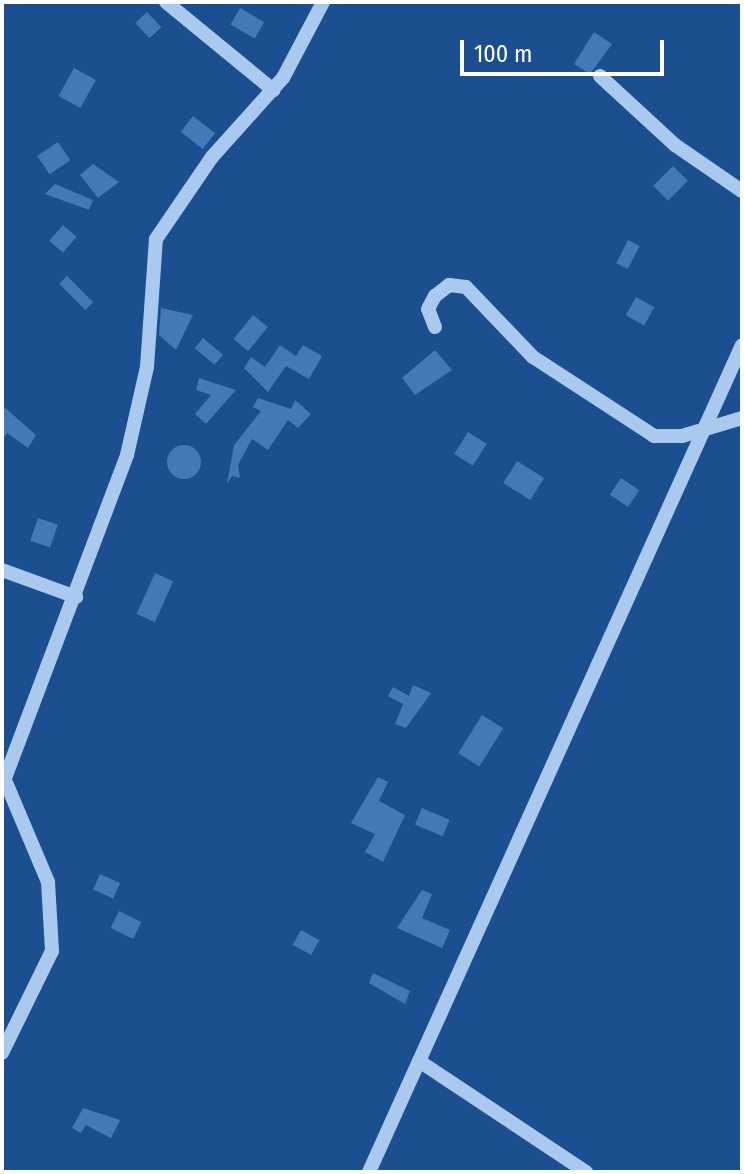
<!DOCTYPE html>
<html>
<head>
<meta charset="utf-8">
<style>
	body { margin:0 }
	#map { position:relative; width:744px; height:1174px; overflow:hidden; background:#1b4f8f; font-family:"Fira Sans Condensed",sans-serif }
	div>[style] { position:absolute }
	.building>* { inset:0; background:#4478b7; transform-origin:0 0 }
	.round { border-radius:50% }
	.minor>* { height:14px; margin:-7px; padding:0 7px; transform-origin:7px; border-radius:7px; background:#a9c9ee }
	span { translate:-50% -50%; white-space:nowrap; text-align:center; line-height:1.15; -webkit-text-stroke:8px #1b4f8f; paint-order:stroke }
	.frame { position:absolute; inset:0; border:4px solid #fff; pointer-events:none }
	.scale { position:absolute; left:460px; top:40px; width:204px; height:36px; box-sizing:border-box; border:4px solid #fff; border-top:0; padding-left:10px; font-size:24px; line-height:28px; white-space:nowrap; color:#fff; -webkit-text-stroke:6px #1b4f8f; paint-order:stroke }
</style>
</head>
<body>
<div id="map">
	<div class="building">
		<i style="left:240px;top:8px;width:28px;height:19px;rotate:30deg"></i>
		<i style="left:147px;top:12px;width:21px;height:16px;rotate:47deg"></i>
		<i style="clip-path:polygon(594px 32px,612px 44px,590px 74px,574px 64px)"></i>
		<i style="left:74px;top:68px;width:25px;height:32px;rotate:29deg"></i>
		<i style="left:193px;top:116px;width:28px;height:20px;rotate:38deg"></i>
		<i style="left:58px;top:142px;width:22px;height:25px;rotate:56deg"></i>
		<i style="clip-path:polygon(93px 164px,119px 182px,98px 198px,80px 175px)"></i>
		<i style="left:673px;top:166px;width:21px;height:28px;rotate:45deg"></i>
		<i style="clip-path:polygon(55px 184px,93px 200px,89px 210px,45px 194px)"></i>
		<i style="left:63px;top:225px;width:18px;height:21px;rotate:41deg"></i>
		<i style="left:628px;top:240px;width:13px;height:26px;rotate:27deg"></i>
		<i style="left:67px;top:276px;width:37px;height:11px;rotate:45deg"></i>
		<i style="left:636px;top:297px;width:21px;height:21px;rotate:29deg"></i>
		<i style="clip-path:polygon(161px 308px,193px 315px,176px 350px,159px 335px)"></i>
		<i style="left:253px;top:315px;width:19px;height:31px;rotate:39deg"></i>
		<i style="left:203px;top:338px;width:26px;height:13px;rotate:40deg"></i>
		<i style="clip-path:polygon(280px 345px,296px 356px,303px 345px,322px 356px,309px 379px,286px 366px,268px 392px,244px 368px,251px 357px,265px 367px)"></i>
		<i style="clip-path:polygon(435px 350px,452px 370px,415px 395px,402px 378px)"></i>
		<i style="clip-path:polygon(199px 378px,236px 390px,206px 424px,195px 414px,211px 395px,196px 390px)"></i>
		<i style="clip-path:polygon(258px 398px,291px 409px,295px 400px,311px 414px,298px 428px,288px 420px,268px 450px,252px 439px,238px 465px,240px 478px,232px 476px,227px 484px,234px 445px,261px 411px,253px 407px)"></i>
		<i style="clip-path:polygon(2px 405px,36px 435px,28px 448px,7px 433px,2px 441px)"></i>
		<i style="left:468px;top:432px;width:22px;height:26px;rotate:32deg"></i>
		<i class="round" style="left:167px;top:445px;width:34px;height:34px"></i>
		<i style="left:517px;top:461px;width:32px;height:26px;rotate:32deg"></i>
		<i style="left:621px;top:478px;width:22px;height:20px;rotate:34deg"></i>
		<i style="left:38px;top:518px;width:21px;height:24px;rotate:19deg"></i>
		<i style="left:155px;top:573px;width:20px;height:45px;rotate:24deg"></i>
		<i style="clip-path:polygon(413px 685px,431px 693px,406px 728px,395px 724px,403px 704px,388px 696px,393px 687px,409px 696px)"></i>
		<i style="left:482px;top:715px;width:25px;height:45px;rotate:32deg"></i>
		<i style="clip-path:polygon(378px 777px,388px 782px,379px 801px,405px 815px,383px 862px,365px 852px,375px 834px,351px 823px)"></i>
		<i style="left:422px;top:808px;width:30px;height:18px;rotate:23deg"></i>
		<i style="left:100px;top:874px;width:22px;height:17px;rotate:24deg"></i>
		<i style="clip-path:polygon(422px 890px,432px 894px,422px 918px,450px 930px,442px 948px,397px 928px)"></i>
		<i style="left:119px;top:911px;width:25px;height:19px;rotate:26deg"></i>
		<i style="left:301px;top:930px;width:21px;height:17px;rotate:29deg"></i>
		<i style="clip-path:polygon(373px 973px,410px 991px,405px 1004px,369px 983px)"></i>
		<i style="clip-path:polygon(83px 1108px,120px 1120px,111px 1138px,86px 1125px,81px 1133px,72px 1128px)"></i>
	</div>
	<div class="minor">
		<i style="left:166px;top:2px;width:139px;rotate:39.4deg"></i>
		<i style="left:600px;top:76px;width:102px;rotate:42.6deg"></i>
		<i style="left:675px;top:145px;width:81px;rotate:34.5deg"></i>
		<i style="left:435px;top:327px;width:19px;rotate:-111deg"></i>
		<i style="left:428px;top:309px;width:15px;rotate:-62deg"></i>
		<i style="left:435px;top:296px;width:18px;rotate:-38deg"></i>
		<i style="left:449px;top:285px;width:17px;rotate:7deg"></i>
		<i style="left:466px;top:287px;width:97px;rotate:46.3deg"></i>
		<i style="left:533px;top:357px;width:145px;rotate:33.1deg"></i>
		<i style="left:654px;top:436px;width:28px"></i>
		<i style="left:682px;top:436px;width:63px;rotate:-16.7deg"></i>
		<i style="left:2px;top:570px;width:79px;rotate:20deg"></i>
		<i style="left:2px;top:786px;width:354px;rotate:-69.3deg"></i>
		<i style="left:127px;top:455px;width:90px;rotate:-77.2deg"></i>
		<i style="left:147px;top:367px;width:128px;rotate:-86deg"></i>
		<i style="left:156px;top:239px;width:99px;rotate:-55.7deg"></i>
		<i style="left:212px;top:157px;width:106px;rotate:-48.1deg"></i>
		<i style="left:283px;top:78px;width:86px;rotate:-62.2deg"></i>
		<i style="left:2px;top:1053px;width:114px;rotate:-63.9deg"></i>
		<i style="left:52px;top:951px;width:69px;rotate:-93.3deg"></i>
		<i style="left:48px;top:882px;width:111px;rotate:-112.9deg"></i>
		<i style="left:419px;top:1061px;width:201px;rotate:33.6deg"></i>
		<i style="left:369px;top:1172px;width:907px;rotate:-65.72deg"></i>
	</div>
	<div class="frame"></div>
	<div class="scale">100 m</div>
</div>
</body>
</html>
